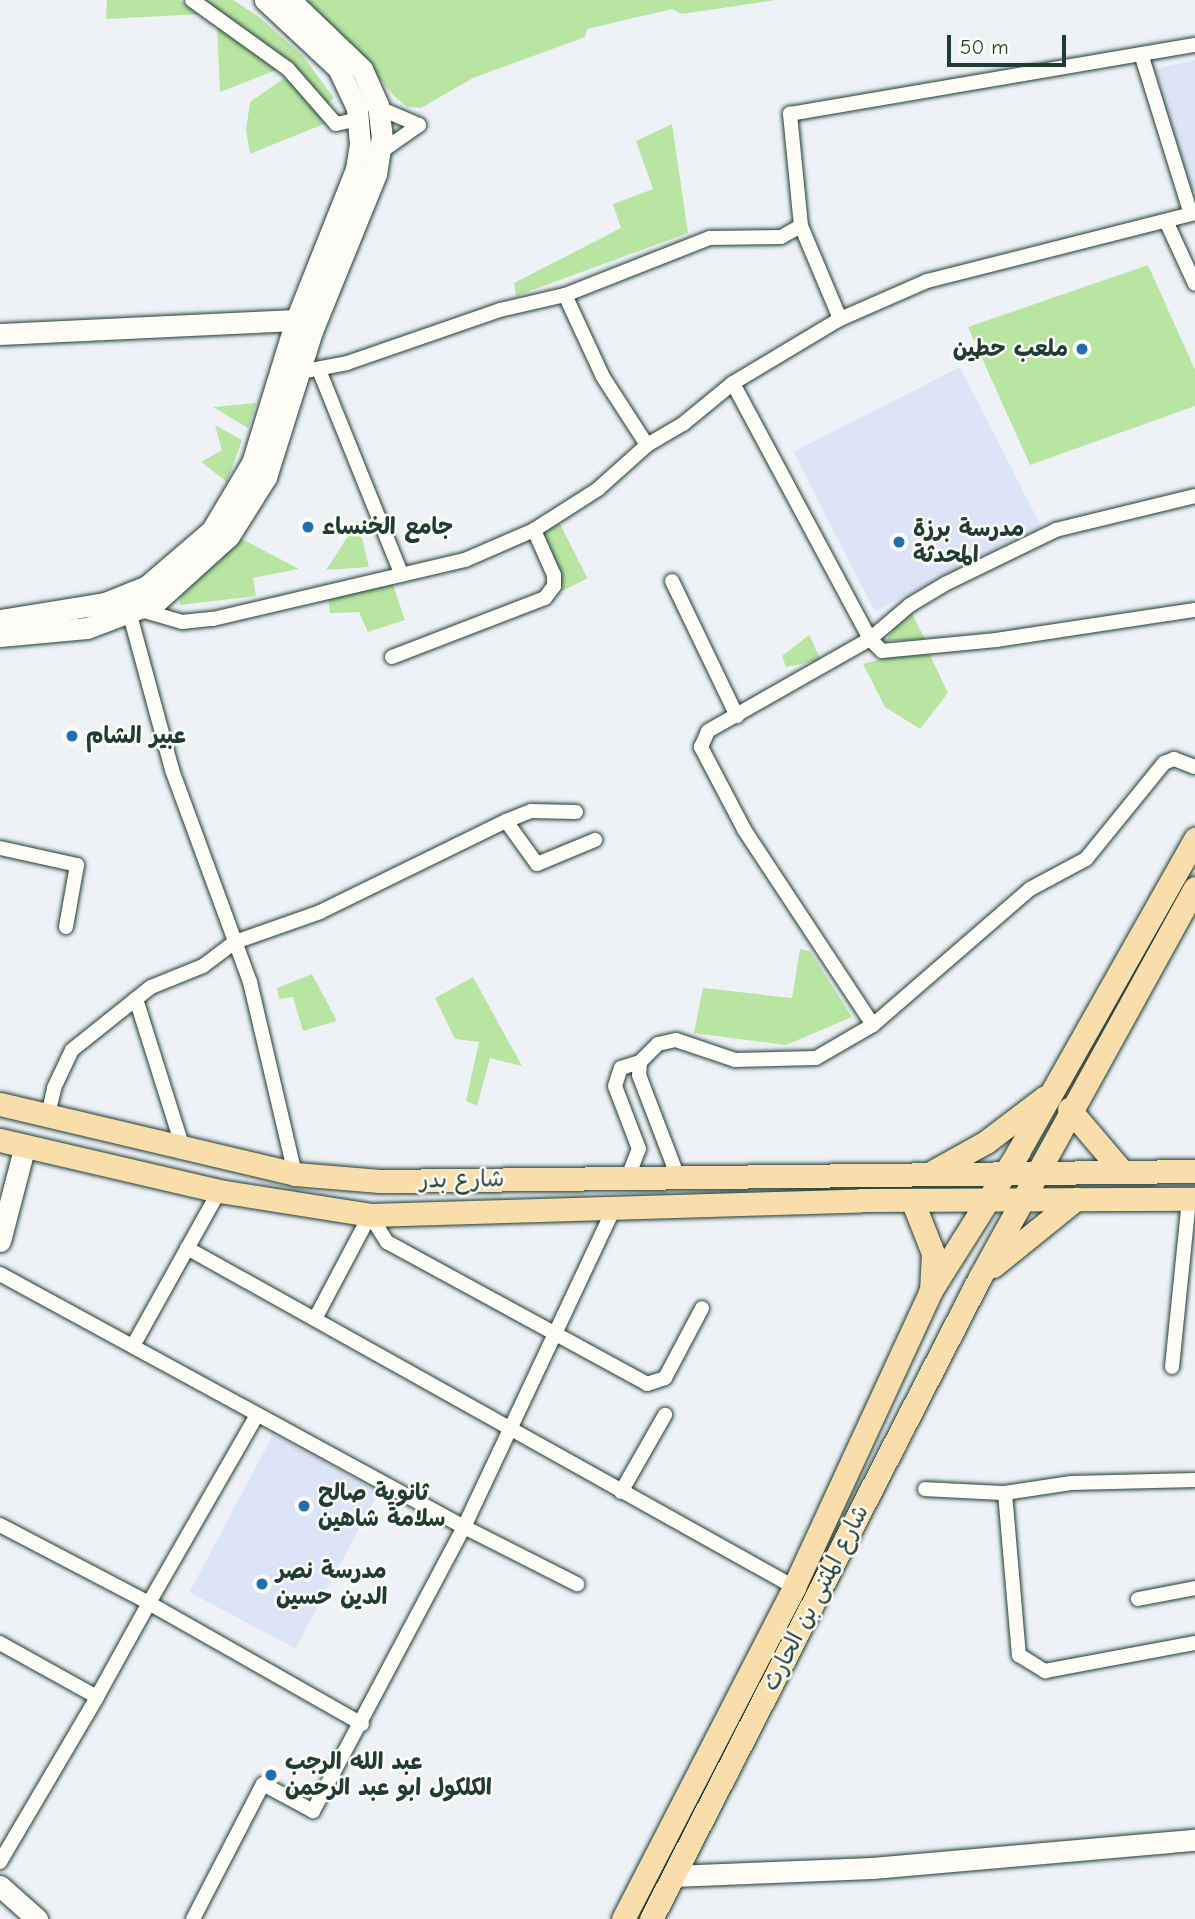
<!DOCTYPE html>
<html>
<head>
<meta charset="utf-8">
<style>
	body { margin:0 }
	#map { position:relative; width:1195px; height:1919px; overflow:hidden; background:#eef2f7; font-family:"Comic Neue","Playpen Sans Arabic",sans-serif }
	div>[style] { position:absolute }
	.built>* { inset:0; background:#dce5f7; transform-origin:0 0 }
	.green>* { inset:0; background:#b9e5a3; transform-origin:0 0 }
	.roads { filter:drop-shadow(0 0 2px #1f3d34) drop-shadow(0 0 2px #1f3d34) }
	.minor>* { height:14px; margin:-7px; padding:0 7px; transform-origin:7px; border-radius:7px; background:#fdfcf7 }
	.secondary>* { height:21px; margin:-10.5px; padding:0 10.5px; transform-origin:10.5px; border-radius:10.5px; background:#fdfcf7 }
	.primary>* { height:23px; margin:-11.5px; padding:0 11.5px; transform-origin:11.5px; border-radius:11.5px; background:#f9deab }
	.dots>* { width:19px; height:19px; translate:-50% -50%; box-sizing:border-box; border:4px solid #fdfcf7; border-radius:50% }
	span { translate:-50% -50%; white-space:nowrap; text-align:center; line-height:1.15; -webkit-text-stroke:5px #fdfcf7; paint-order:stroke }
	.poi-label { font-size:23px; color:#1f3d34; font-weight:700 }
	.right { translate:-100% -50%; text-align:right }
	.left { translate:0 -50%; text-align:left }
	.street-label { font-size:23px; color:#1f3d34 }
	.scale { position:absolute; left:947px; top:35px; width:119px; height:32px; box-sizing:border-box; border:4px solid #1f3d34; border-top:0; padding-left:9px; font-size:21px; line-height:24px; white-space:nowrap; color:#1f3d34; -webkit-text-stroke:5px #fdfcf7; paint-order:stroke }
</style>
</head>
<body>
<div id="map">
	<div class="built">
		<i style="clip-path:polygon(1195px 60px,1195px 190px,1187px 192px,1156px 69px)"></i>
		<i style="left:960px;top:367px;width:179px;height:187px;rotate:63deg"></i>
		<i style="left:273px;top:1435px;width:120px;height:178px;rotate:28deg"></i>
	</div>
	<div class="green">
		<i style="clip-path:polygon(107px 0,179px 0,202px 14px,106px 19px)"></i>
		<i style="clip-path:polygon(202px 0,233px 0,259px 17px,302px 55px,334px 98px,326px 105px,292px 63px)"></i>
		<i style="clip-path:polygon(304px 0,776px 0,682px 14px,672px 9px,587px 29px,585px 37px,473px 78px,421px 108px,407px 107px,394px 96px,355px 48px)"></i>
		<i style="clip-path:polygon(217px 27px,282px 68px,220px 92px)"></i>
		<i style="clip-path:polygon(283px 79px,297px 83px,326px 123px,250px 154px,246px 130px,250px 102px)"></i>
		<i style="clip-path:polygon(672px 124px,688px 233px,516px 296px,514px 283px,621px 228px,613px 204px,653px 189px,636px 141px)"></i>
		<i style="clip-path:polygon(1148px 265px,1195px 370px,1195px 406px,1030px 465px,968px 327px)"></i>
		<i style="clip-path:polygon(256px 403px,248px 428px,213px 407px)"></i>
		<i style="clip-path:polygon(215px 425px,242px 440px,227px 482px,201px 462px,222px 450px)"></i>
		<i style="clip-path:polygon(358px 521px,369px 567px,326px 570px)"></i>
		<i style="left:559px;top:522px;width:63px;height:29px;rotate:63deg"></i>
		<i style="clip-path:polygon(240px 538px,299px 569px,253px 578px,256px 596px,180px 605px,180px 597px)"></i>
		<i style="clip-path:polygon(392px 582px,405px 620px,368px 632px,359px 612px,330px 613px,328px 595px)"></i>
		<i style="clip-path:polygon(911px 612px,925px 639px,886px 641px,902px 616px)"></i>
		<i style="clip-path:polygon(809px 635px,821px 660px,786px 667px,782px 656px)"></i>
		<i style="clip-path:polygon(926px 647px,948px 693px,920px 729px,885px 707px,863px 664px)"></i>
		<i style="clip-path:polygon(800px 949px,810px 951px,852px 1017px,786px 1045px,694px 1033px,703px 988px,792px 998px)"></i>
		<i style="clip-path:polygon(312px 974px,337px 1021px,303px 1031px,293px 997px,279px 999px,277px 988px)"></i>
		<i style="clip-path:polygon(473px 977px,522px 1066px,490px 1058px,477px 1106px,466px 1101px,479px 1042px,455px 1039px,435px 998px)"></i>
	</div>
	<div class="roads">
		<div class="minor">
			<i style="left:192px;top:0;width:118px;rotate:35.7deg"></i>
			<i style="left:288px;top:69px;width:73px;rotate:48.9deg"></i>
			<i style="left:336px;top:124px;width:24px;rotate:-12deg"></i>
			<i style="left:1142px;top:57px;width:164px;rotate:72.7deg"></i>
			<i style="left:372px;top:105px;width:51px;rotate:23.1deg"></i>
			<i style="left:419px;top:125px;width:54px;rotate:144.8deg"></i>
			<i style="left:1166px;top:221px;width:69px;rotate:65.3deg"></i>
			<i style="left:801px;top:226px;width:101px;rotate:67.2deg"></i>
			<i style="left:565px;top:295px;width:90px;rotate:65.1deg"></i>
			<i style="left:603px;top:377px;width:81px;rotate:57.1deg"></i>
			<i style="left:319px;top:370px;width:219px;rotate:68deg"></i>
			<i style="left:300px;top:372px;width:48px;rotate:-10.8deg"></i>
			<i style="left:347px;top:363px;width:162px;rotate:-19.1deg"></i>
			<i style="left:500px;top:310px;width:67px;rotate:-13deg"></i>
			<i style="left:565px;top:295px;width:156px;rotate:-21.5deg"></i>
			<i style="left:710px;top:238px;width:71px;rotate:-0.8deg"></i>
			<i style="left:781px;top:237px;width:23px;rotate:-29deg"></i>
			<i style="left:801px;top:226px;width:113px;rotate:-95.6deg"></i>
			<i style="left:790px;top:114px;width:411px;rotate:-9.7deg"></i>
			<i style="left:1195px;top:496px;width:143px;rotate:166.3deg"></i>
			<i style="left:1056px;top:530px;width:123px;rotate:154.1deg"></i>
			<i style="left:945px;top:584px;width:41px;rotate:149deg"></i>
			<i style="left:910px;top:605px;width:52px;rotate:139.6deg"></i>
			<i style="left:870px;top:639px;width:17px;rotate:45deg"></i>
			<i style="left:882px;top:651px;width:115px;rotate:-5.5deg"></i>
			<i style="left:996px;top:640px;width:201px;rotate:-8.6deg"></i>
			<i style="left:672px;top:581px;width:150px;rotate:64.3deg"></i>
			<i style="left:141px;top:610px;width:43px;rotate:16.3deg"></i>
			<i style="left:182px;top:622px;width:31px;rotate:-6deg"></i>
			<i style="left:213px;top:619px;width:259px;rotate:-13.2deg"></i>
			<i style="left:465px;top:560px;width:75px;rotate:-23.5deg"></i>
			<i style="left:534px;top:530px;width:76px;rotate:-32.6deg"></i>
			<i style="left:598px;top:489px;width:66px;rotate:-41.9deg"></i>
			<i style="left:647px;top:445px;width:42px;rotate:-30.3deg"></i>
			<i style="left:683px;top:424px;width:65px;rotate:-39.4deg"></i>
			<i style="left:733px;top:383px;width:125px;rotate:-30.9deg"></i>
			<i style="left:840px;top:319px;width:95px;rotate:-23.6deg"></i>
			<i style="left:927px;top:281px;width:276px;rotate:-14.2deg"></i>
			<i style="left:130px;top:615px;width:161px;rotate:74.8deg"></i>
			<i style="left:172px;top:770px;width:226px;rotate:69.8deg"></i>
			<i style="left:250px;top:982px;width:197px;rotate:76.8deg"></i>
			<i style="left:392px;top:657px;width:164px;rotate:-21.1deg"></i>
			<i style="left:545px;top:598px;width:15px;rotate:-53deg"></i>
			<i style="left:554px;top:586px;width:11px;rotate:-90deg"></i>
			<i style="left:554px;top:575px;width:49px;rotate:-114deg"></i>
			<i style="left:506px;top:821px;width:53px;rotate:54.2deg"></i>
			<i style="left:537px;top:864px;width:63px;rotate:-22.5deg"></i>
			<i style="left:0;top:848px;width:79px;rotate:12.4deg"></i>
			<i style="left:77px;top:865px;width:63px;rotate:100.1deg"></i>
			<i style="left:136px;top:999px;width:156px;rotate:72.5deg"></i>
			<i style="left:873px;top:1025px;width:208px;rotate:-40.9deg"></i>
			<i style="left:1030px;top:889px;width:64px;rotate:-28.2deg"></i>
			<i style="left:1086px;top:859px;width:124px;rotate:-50.9deg"></i>
			<i style="left:1164px;top:763px;width:11px;rotate:-22deg"></i>
			<i style="left:1174px;top:759px;width:22px;rotate:21deg"></i>
			<i style="left:640px;top:1062px;width:13px;rotate:94deg"></i>
			<i style="left:639px;top:1075px;width:109px;rotate:69.1deg"></i>
			<i style="left:48px;top:1115px;width:28px;rotate:-77deg"></i>
			<i style="left:54px;top:1088px;width:42px;rotate:-64.7deg"></i>
			<i style="left:72px;top:1050px;width:101px;rotate:-38.6deg"></i>
			<i style="left:151px;top:987px;width:56px;rotate:-22deg"></i>
			<i style="left:203px;top:966px;width:40px;rotate:-37deg"></i>
			<i style="left:235px;top:942px;width:90px;rotate:-19.4deg"></i>
			<i style="left:320px;top:912px;width:207px;rotate:-26.1deg"></i>
			<i style="left:506px;top:821px;width:27px;rotate:-22deg"></i>
			<i style="left:531px;top:811px;width:45px;rotate:1.3deg"></i>
			<i style="left:628px;top:1177px;width:30px;rotate:-69deg"></i>
			<i style="left:639px;top:1149px;width:67px;rotate:-110.9deg"></i>
			<i style="left:615px;top:1086px;width:19px;rotate:-72deg"></i>
			<i style="left:621px;top:1068px;width:20px;rotate:-18deg"></i>
			<i style="left:640px;top:1062px;width:25px;rotate:-45deg"></i>
			<i style="left:658px;top:1044px;width:18px;rotate:-13deg"></i>
			<i style="left:676px;top:1040px;width:62px;rotate:18.7deg"></i>
			<i style="left:735px;top:1060px;width:81px;rotate:-1.4deg"></i>
			<i style="left:816px;top:1058px;width:66px;rotate:-30.1deg"></i>
			<i style="left:873px;top:1025px;width:235px;rotate:-123.4deg"></i>
			<i style="left:744px;top:829px;width:93px;rotate:-117.7deg"></i>
			<i style="left:701px;top:747px;width:17px;rotate:-66deg"></i>
			<i style="left:708px;top:731px;width:186px;rotate:-29.6deg"></i>
			<i style="left:870px;top:639px;width:290px;rotate:-118.2deg"></i>
			<i style="left:187px;top:1248px;width:695px;rotate:29.18deg"></i>
			<i style="left:0;top:1274px;width:528px;rotate:28.6deg"></i>
			<i style="left:464px;top:1527px;width:349px;rotate:-64.8deg"></i>
			<i style="left:316px;top:1317px;width:115px;rotate:-62.1deg"></i>
			<i style="left:370px;top:1215px;width:32px;rotate:58deg"></i>
			<i style="left:387px;top:1242px;width:296px;rotate:28.6deg"></i>
			<i style="left:647px;top:1384px;width:19px;rotate:-18deg"></i>
			<i style="left:665px;top:1378px;width:79px;rotate:-62.1deg"></i>
			<i style="left:134px;top:1344px;width:175px;rotate:-60.9deg"></i>
			<i style="left:1172px;top:1367px;width:169px;rotate:-84.2deg"></i>
			<i style="left:257px;top:1415px;width:217px;rotate:119.9deg"></i>
			<i style="left:149px;top:1603px;width:245px;rotate:29.6deg"></i>
			<i style="left:1195px;top:1480px;width:124px;rotate:178.6deg"></i>
			<i style="left:1071px;top:1483px;width:67px;rotate:171.4deg"></i>
			<i style="left:1005px;top:1493px;width:163px;rotate:85.1deg"></i>
			<i style="left:1019px;top:1655px;width:31px;rotate:32deg"></i>
			<i style="left:1045px;top:1671px;width:153px;rotate:-10.6deg"></i>
			<i style="left:925px;top:1489px;width:80px;rotate:2.9deg"></i>
			<i style="left:621px;top:1492px;width:89px;rotate:-60.3deg"></i>
			<i style="left:0;top:1525px;width:168px;rotate:27.6deg"></i>
			<i style="left:149px;top:1603px;width:107px;rotate:119deg"></i>
			<i style="left:97px;top:1697px;width:111px;rotate:-150.9deg"></i>
			<i style="left:1138px;top:1599px;width:58px;rotate:-10.9deg"></i>
			<i style="left:0;top:1862px;width:191px;rotate:-59.5deg"></i>
			<i style="left:193px;top:1919px;width:152px;rotate:-62.6deg"></i>
			<i style="left:263px;top:1784px;width:57px;rotate:28.4deg"></i>
			<i style="left:313px;top:1811px;width:322px;rotate:-62deg"></i>
			<i style="left:464px;top:1527px;width:127px;rotate:26.8deg"></i>
		</div>
		<div class="secondary">
			<i style="left:0;top:334px;width:296px;rotate:-2.7deg"></i>
			<i style="left:0;top:620px;width:106px;rotate:-9.2deg"></i>
			<i style="left:105px;top:603px;width:45px;rotate:-22deg"></i>
			<i style="left:147px;top:586px;width:86px;rotate:-40.7deg"></i>
			<i style="left:212px;top:530px;width:78px;rotate:-59.2deg"></i>
			<i style="left:252px;top:463px;width:150px;rotate:-72.9deg"></i>
			<i style="left:296px;top:320px;width:162px;rotate:-68.3deg"></i>
			<i style="left:356px;top:169px;width:25px;rotate:-81deg"></i>
			<i style="left:360px;top:144px;width:36px;rotate:-95deg"></i>
			<i style="left:357px;top:108px;width:44px;rotate:-115.4deg"></i>
			<i style="left:338px;top:68px;width:100px;rotate:-137deg"></i>
			<i style="left:0;top:636px;width:87px;rotate:-5.3deg"></i>
			<i style="left:87px;top:628px;width:74px;rotate:-20.6deg"></i>
			<i style="left:156px;top:602px;width:98px;rotate:-42.1deg"></i>
			<i style="left:229px;top:536px;width:70px;rotate:-57.9deg"></i>
			<i style="left:266px;top:477px;width:153px;rotate:-72.5deg"></i>
			<i style="left:312px;top:331px;width:170px;rotate:-67.8deg"></i>
			<i style="left:376px;top:174px;width:36px;rotate:-81deg"></i>
			<i style="left:382px;top:138px;width:33px;rotate:-97deg"></i>
			<i style="left:378px;top:105px;width:39px;rotate:-114deg"></i>
			<i style="left:362px;top:69px;width:100px;rotate:-136.2deg"></i>
			<i style="left:0;top:1241px;width:99px;rotate:-75.4deg"></i>
			<i style="left:673px;top:1876px;width:199px;rotate:-2.3deg"></i>
			<i style="left:872px;top:1868px;width:324px;rotate:-5deg"></i>
			<i style="left:0;top:1886px;width:50px;rotate:41.7deg"></i>
		</div>
		<div class="primary">
			<i style="left:0;top:1104px;width:303px;rotate:13.3deg"></i>
			<i style="left:295px;top:1174px;width:85px;rotate:4.7deg"></i>
			<i style="left:380px;top:1181px;width:815px;rotate:-0.7deg"></i>
			<i style="left:1069px;top:1109px;width:80px;rotate:49.6deg"></i>
			<i style="left:0;top:1140px;width:225px;rotate:13.1deg"></i>
			<i style="left:219px;top:1191px;width:153px;rotate:9deg"></i>
			<i style="left:370px;top:1215px;width:491px;rotate:-1.7deg"></i>
			<i style="left:861px;top:1200px;width:334px;rotate:-0.2deg"></i>
			<i style="left:934px;top:1171px;width:60px;rotate:-29.1deg"></i>
			<i style="left:986px;top:1142px;width:74px;rotate:-37.3deg"></i>
			<i style="left:912px;top:1200px;width:57px;rotate:68.4deg"></i>
			<i style="left:933px;top:1253px;width:34px;rotate:93deg"></i>
			<i style="left:993px;top:1266px;width:107px;rotate:-38.9deg"></i>
			<i style="left:623px;top:1919px;width:373px;rotate:-62.7deg"></i>
			<i style="left:794px;top:1587px;width:325px;rotate:-65.2deg"></i>
			<i style="left:930px;top:1292px;width:165px;rotate:-57.8deg"></i>
			<i style="left:1018px;top:1152px;width:360px;rotate:-60.5deg"></i>
			<i style="left:651px;top:1919px;width:721px;rotate:-62.87deg"></i>
			<i style="left:980px;top:1277px;width:444px;rotate:-61.1deg"></i>
		</div>
	</div>
	<div class="dots">
		<i style="left:1082px;top:349px;background:#1f6fb2"></i>
		<i style="left:308px;top:527px;background:#1f6fb2"></i>
		<i style="left:899px;top:542px;background:#1f6fb2"></i>
		<i style="left:72px;top:736px;background:#1f6fb2"></i>
		<i style="left:304px;top:1506px;background:#1f6fb2"></i>
		<i style="left:262px;top:1584px;background:#1f6fb2"></i>
		<i style="left:271px;top:1775px;background:#1f6fb2"></i>
	</div>
	<div class="poi-label">
		<span class="right" style="left:1068px;top:349px">ملعب حطين</span>
		<span class="left" style="left:322px;top:527px">جامع الخنساء</span>
		<span class="left" style="left:913px;top:542px">مدرسة برزة<br>المحدثة</span>
		<span class="left" style="left:86px;top:736px">عبير الشام</span>
		<span class="left" style="left:318px;top:1506px">ثانوية صالح<br>سلامة شاهين</span>
		<span class="left" style="left:276px;top:1584px">مدرسة نصر<br>الدين حسين</span>
		<span class="left" style="left:285px;top:1775px">عبد الله الرجب<br>الكلكول ابو عبد الرحمن</span>
	</div>
	<div class="street-label">
		<span style="left:462px;top:1180px;rotate:-1deg">شارع بدر</span>
		<span style="left:816px;top:1598px;rotate:-63deg">شارع المثنى بن الحارث</span>
	</div>
	<div class="scale">50 m</div>
</div>
</body>
</html>
